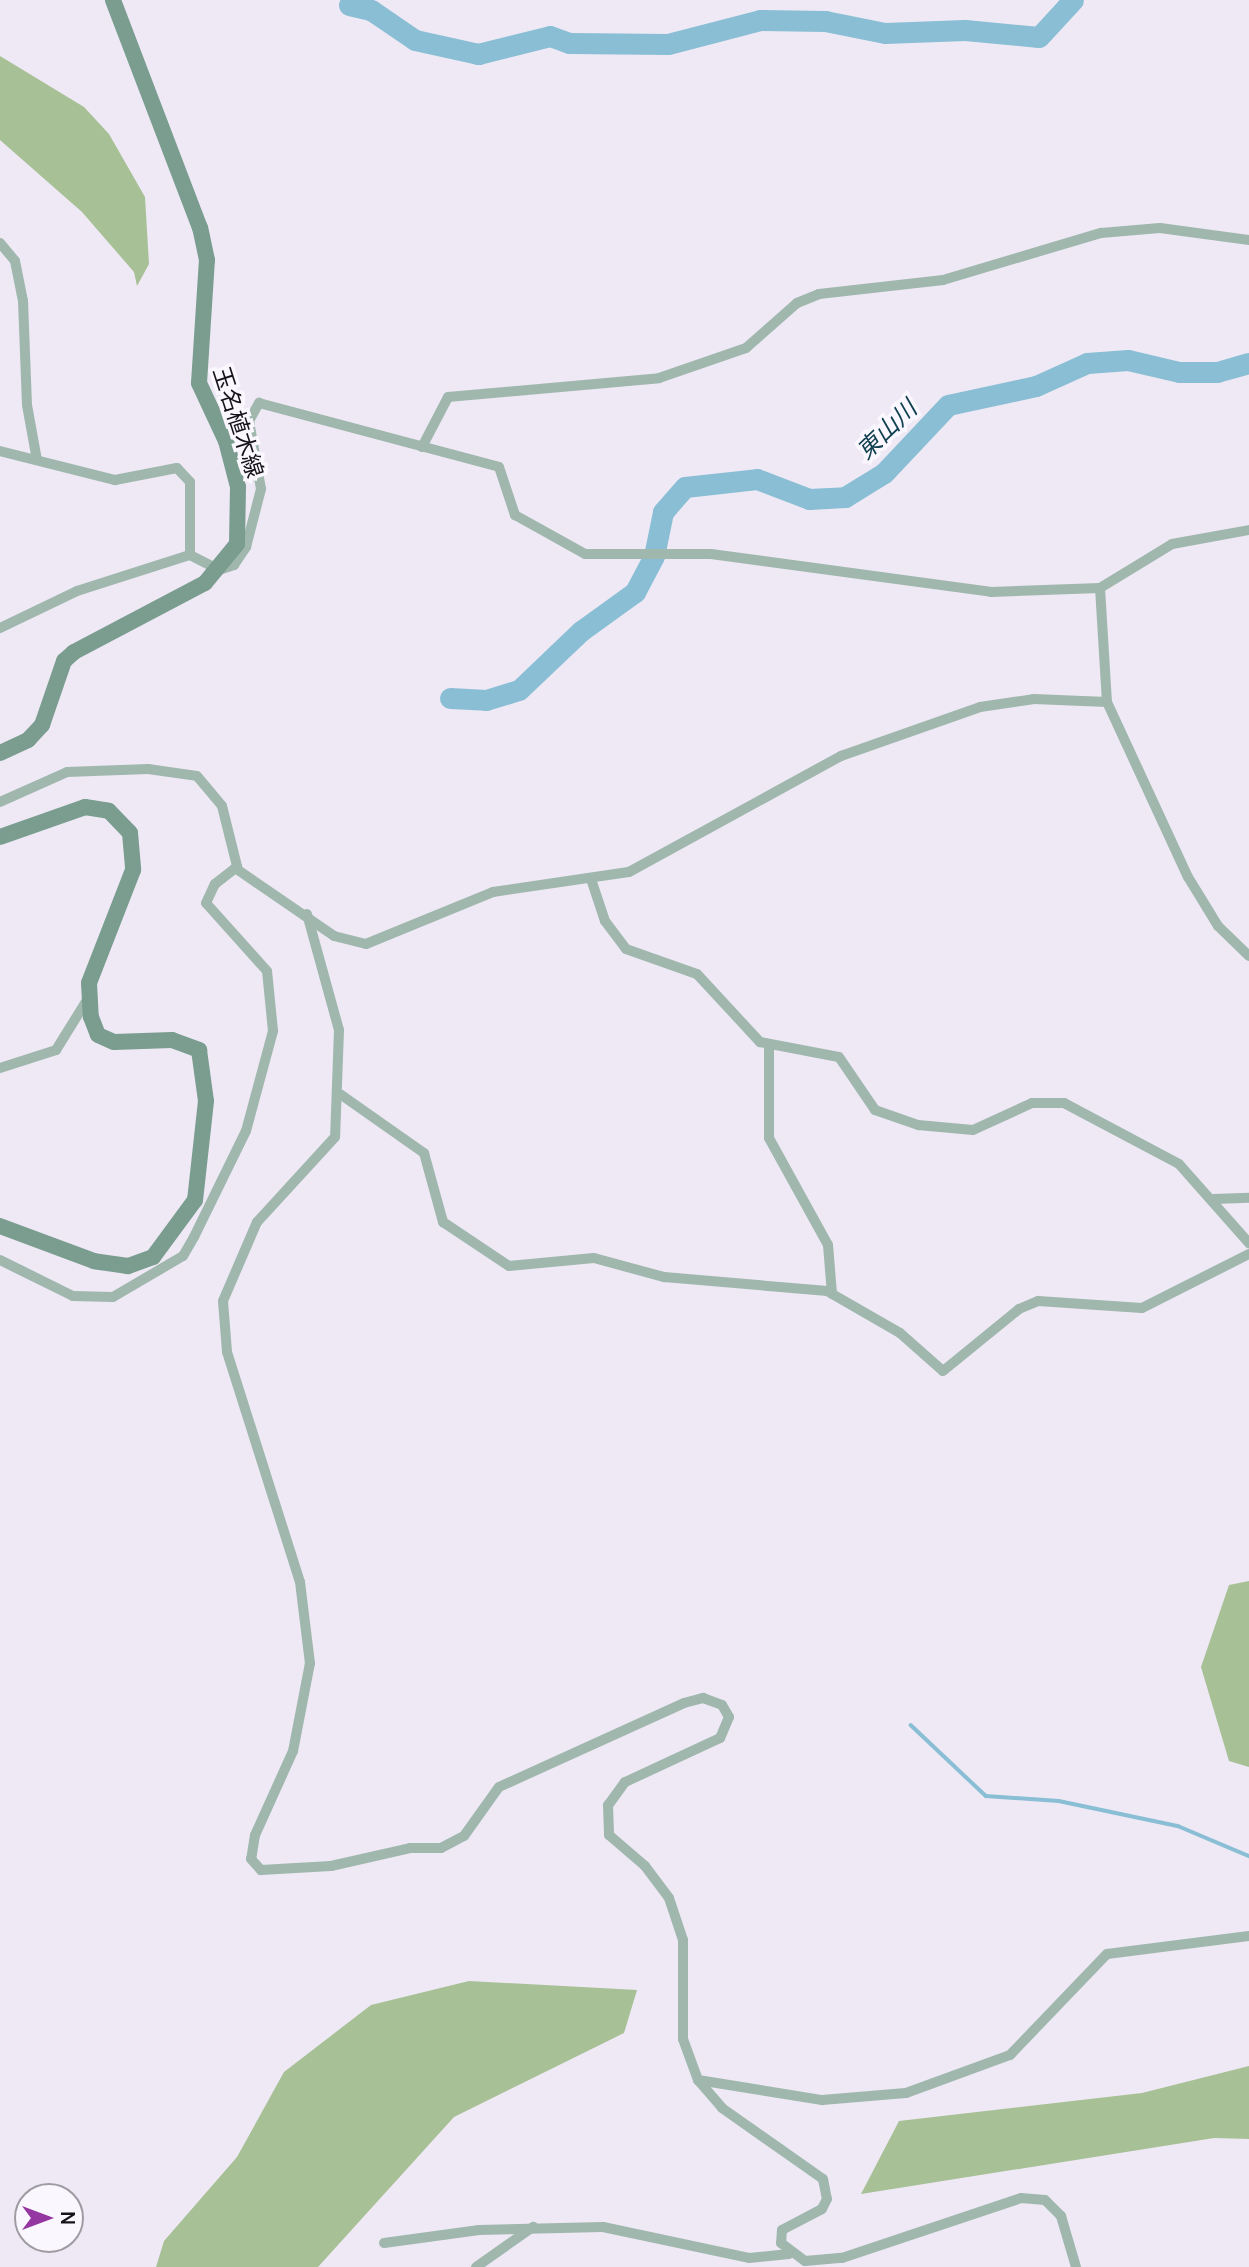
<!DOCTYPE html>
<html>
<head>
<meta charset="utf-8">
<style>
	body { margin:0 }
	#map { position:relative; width:1249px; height:2267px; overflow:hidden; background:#eee9f5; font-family:Manrope,"Noto Sans JP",sans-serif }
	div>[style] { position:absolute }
	.forest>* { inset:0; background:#a7c095 }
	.stream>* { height:3.5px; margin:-1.75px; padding:0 1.75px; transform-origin:1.75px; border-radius:1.75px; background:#89bed4 }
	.river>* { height:21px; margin:-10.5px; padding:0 10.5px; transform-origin:10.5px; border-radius:10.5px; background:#89bed4 }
	.minor>* { height:10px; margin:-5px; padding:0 5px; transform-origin:5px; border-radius:5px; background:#a0b7ae }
	.secondary>* { height:16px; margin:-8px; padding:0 8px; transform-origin:8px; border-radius:8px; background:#7a9d90 }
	span { translate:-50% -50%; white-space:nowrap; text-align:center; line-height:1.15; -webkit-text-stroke:7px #faf7fe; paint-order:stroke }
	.street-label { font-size:23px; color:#151317 }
	.water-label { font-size:24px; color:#114050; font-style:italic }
	.north { position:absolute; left:14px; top:2183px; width:70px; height:70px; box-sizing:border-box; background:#faf7fe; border:2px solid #9e9ca2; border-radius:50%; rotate:90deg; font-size:19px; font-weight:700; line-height:28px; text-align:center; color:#151317 }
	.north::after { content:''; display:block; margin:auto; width:24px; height:32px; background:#9537a1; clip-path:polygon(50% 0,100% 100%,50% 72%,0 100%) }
</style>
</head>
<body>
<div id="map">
	<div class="forest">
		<i style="clip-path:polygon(0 56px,84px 107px,109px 134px,145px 197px,149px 264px,137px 286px,134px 272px,82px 212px,0 140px)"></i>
		<i style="clip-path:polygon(1249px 1581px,1249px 1767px,1229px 1761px,1201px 1667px,1229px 1585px)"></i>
		<i style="clip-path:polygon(469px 1981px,637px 1990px,624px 2033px,454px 2117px,318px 2267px,156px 2267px,164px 2241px,237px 2157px,284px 2072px,371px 2005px)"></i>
		<i style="clip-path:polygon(1249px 2066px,1249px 2139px,1214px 2138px,861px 2194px,899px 2121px,1142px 2093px)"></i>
	</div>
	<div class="stream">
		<i style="left:911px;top:1725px;width:103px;rotate:43.4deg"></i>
		<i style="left:986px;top:1796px;width:73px;rotate:3.9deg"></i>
		<i style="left:1059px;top:1801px;width:122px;rotate:11.9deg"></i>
		<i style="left:1178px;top:1826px;width:77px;rotate:22.9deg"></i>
	</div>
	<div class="river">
		<i style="left:349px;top:5px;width:23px;rotate:13deg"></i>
		<i style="left:371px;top:10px;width:53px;rotate:34.3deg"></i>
		<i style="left:415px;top:40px;width:65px;rotate:12.5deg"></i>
		<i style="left:478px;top:54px;width:74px;rotate:-14deg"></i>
		<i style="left:550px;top:36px;width:20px;rotate:20deg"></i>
		<i style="left:569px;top:43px;width:99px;rotate:0.6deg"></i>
		<i style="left:668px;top:44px;width:95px;rotate:-14.6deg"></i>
		<i style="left:760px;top:20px;width:65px;rotate:0.9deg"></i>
		<i style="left:825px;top:21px;width:61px;rotate:11.3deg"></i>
		<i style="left:885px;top:33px;width:80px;rotate:-2.1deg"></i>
		<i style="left:965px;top:30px;width:74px;rotate:5.4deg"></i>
		<i style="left:1039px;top:37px;width:50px;rotate:-47.4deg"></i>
		<i style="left:450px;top:698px;width:36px;rotate:3deg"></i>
		<i style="left:486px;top:700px;width:34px;rotate:-17deg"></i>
		<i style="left:519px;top:690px;width:86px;rotate:-43.6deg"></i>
		<i style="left:581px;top:631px;width:67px;rotate:-35.8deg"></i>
		<i style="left:635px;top:592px;width:41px;rotate:-62.2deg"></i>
		<i style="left:654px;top:556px;width:45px;rotate:-78.4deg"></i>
		<i style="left:663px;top:512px;width:33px;rotate:-49deg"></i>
		<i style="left:685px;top:487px;width:72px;rotate:-6.3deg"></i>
		<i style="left:757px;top:479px;width:56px;rotate:21deg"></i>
		<i style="left:809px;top:499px;width:36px;rotate:-3deg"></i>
		<i style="left:845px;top:497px;width:46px;rotate:-31.6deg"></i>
		<i style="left:884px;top:473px;width:93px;rotate:-46.7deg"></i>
		<i style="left:948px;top:405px;width:90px;rotate:-12.2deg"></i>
		<i style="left:1036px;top:386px;width:56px;rotate:-24.3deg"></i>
		<i style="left:1087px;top:363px;width:41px;rotate:-4.2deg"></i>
		<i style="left:1128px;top:360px;width:52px;rotate:13.2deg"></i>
		<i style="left:1179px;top:372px;width:38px"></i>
		<i style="left:1217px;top:372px;width:33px;rotate:-16deg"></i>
	</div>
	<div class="minor">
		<i style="left:0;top:243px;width:23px;rotate:50deg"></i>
		<i style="left:15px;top:261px;width:41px;rotate:78.7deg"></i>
		<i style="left:23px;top:301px;width:104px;rotate:87.8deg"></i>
		<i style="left:27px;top:405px;width:56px;rotate:79.7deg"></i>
		<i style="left:422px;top:447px;width:56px;rotate:-62.5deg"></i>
		<i style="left:448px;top:397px;width:212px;rotate:-5.1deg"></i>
		<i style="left:659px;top:378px;width:92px;rotate:-19deg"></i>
		<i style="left:746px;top:348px;width:68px;rotate:-41.4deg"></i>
		<i style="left:797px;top:303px;width:24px;rotate:-22deg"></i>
		<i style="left:819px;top:294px;width:125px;rotate:-6.4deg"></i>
		<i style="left:943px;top:280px;width:165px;rotate:-16.6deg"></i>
		<i style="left:1101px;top:233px;width:59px;rotate:-4.8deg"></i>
		<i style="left:1160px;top:228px;width:90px;rotate:7.7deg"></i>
		<i style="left:0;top:451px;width:119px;rotate:14.2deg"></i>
		<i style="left:115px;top:480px;width:63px;rotate:-11deg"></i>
		<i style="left:177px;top:468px;width:19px;rotate:47deg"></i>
		<i style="left:190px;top:482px;width:73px;rotate:90deg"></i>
		<i style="left:1100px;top:588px;width:114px;rotate:86.5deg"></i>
		<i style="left:0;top:628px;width:85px;rotate:-25.7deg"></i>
		<i style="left:77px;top:591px;width:119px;rotate:-17.7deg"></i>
		<i style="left:190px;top:555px;width:33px;rotate:27deg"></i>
		<i style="left:219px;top:570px;width:16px;rotate:-18deg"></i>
		<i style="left:234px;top:565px;width:22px;rotate:-56deg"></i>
		<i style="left:246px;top:547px;width:60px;rotate:-75.5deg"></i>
		<i style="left:261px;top:489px;width:69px;rotate:-100deg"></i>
		<i style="left:249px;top:421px;width:21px;rotate:-61deg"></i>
		<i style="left:259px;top:403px;width:248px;rotate:14.9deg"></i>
		<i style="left:499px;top:467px;width:51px;rotate:71.6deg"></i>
		<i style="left:515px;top:515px;width:80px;rotate:29.1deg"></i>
		<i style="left:585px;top:554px;width:126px"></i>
		<i style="left:711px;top:554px;width:283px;rotate:7.7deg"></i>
		<i style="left:991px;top:592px;width:109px;rotate:-2.1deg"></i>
		<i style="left:1100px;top:588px;width:84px;rotate:-31.4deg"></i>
		<i style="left:1172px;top:544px;width:78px;rotate:-10.3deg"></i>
		<i style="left:0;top:802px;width:73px;rotate:-24.1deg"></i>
		<i style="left:67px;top:772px;width:81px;rotate:-2.1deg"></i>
		<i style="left:148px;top:769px;width:49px;rotate:8.1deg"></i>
		<i style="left:197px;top:776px;width:39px;rotate:50deg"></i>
		<i style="left:222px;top:806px;width:66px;rotate:76deg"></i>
		<i style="left:238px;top:870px;width:116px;rotate:34.5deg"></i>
		<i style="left:334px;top:936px;width:33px;rotate:14deg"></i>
		<i style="left:366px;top:944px;width:137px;rotate:-22.3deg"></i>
		<i style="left:493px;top:892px;width:137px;rotate:-8.4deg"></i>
		<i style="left:629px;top:872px;width:242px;rotate:-28.7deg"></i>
		<i style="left:841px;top:756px;width:147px;rotate:-19.4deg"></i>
		<i style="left:980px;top:707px;width:55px;rotate:-8.4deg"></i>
		<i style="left:1034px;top:699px;width:73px;rotate:2.4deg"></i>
		<i style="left:1107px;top:702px;width:193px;rotate:65.2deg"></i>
		<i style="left:1188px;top:877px;width:57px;rotate:58.5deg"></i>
		<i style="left:1218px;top:926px;width:43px;rotate:44.1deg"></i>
		<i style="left:592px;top:882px;width:41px;rotate:71.6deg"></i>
		<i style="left:605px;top:921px;width:35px;rotate:53deg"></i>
		<i style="left:626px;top:949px;width:75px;rotate:19.4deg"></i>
		<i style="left:697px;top:974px;width:93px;rotate:47.2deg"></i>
		<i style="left:760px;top:1042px;width:80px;rotate:10.8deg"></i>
		<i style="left:839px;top:1057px;width:64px;rotate:55.8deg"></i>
		<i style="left:875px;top:1110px;width:46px;rotate:19.2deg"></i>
		<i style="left:918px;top:1125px;width:55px;rotate:5.2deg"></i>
		<i style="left:973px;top:1130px;width:65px;rotate:-24.6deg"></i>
		<i style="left:1032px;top:1103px;width:32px"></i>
		<i style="left:1064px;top:1103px;width:130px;rotate:27.9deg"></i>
		<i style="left:1179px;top:1164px;width:106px;rotate:48.5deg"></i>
		<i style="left:307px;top:914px;width:120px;rotate:74.6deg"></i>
		<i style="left:339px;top:1030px;width:107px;rotate:92.1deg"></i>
		<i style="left:335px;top:1137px;width:115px;rotate:132.5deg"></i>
		<i style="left:257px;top:1222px;width:86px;rotate:113.3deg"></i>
		<i style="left:223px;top:1301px;width:51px;rotate:85.5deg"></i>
		<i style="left:227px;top:1352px;width:241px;rotate:72.4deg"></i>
		<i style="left:300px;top:1582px;width:82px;rotate:83deg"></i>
		<i style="left:310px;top:1663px;width:90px;rotate:100.9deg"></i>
		<i style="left:293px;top:1751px;width:92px;rotate:114.3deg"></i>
		<i style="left:255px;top:1835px;width:24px;rotate:99deg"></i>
		<i style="left:251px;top:1859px;width:15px;rotate:48deg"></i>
		<i style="left:261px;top:1870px;width:70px;rotate:-3.3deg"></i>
		<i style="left:331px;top:1866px;width:81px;rotate:-12.8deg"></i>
		<i style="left:410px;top:1848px;width:31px"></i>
		<i style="left:441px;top:1848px;width:26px;rotate:-28deg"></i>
		<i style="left:464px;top:1836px;width:60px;rotate:-54.5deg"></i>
		<i style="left:499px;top:1787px;width:203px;rotate:-24.4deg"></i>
		<i style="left:684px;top:1703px;width:20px;rotate:-15deg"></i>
		<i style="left:703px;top:1698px;width:20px;rotate:20deg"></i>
		<i style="left:722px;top:1705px;width:14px;rotate:60deg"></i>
		<i style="left:729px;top:1717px;width:23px;rotate:113deg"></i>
		<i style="left:720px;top:1738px;width:105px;rotate:155.1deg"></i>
		<i style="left:625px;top:1782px;width:29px;rotate:126deg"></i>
		<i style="left:608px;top:1805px;width:30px;rotate:88deg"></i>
		<i style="left:609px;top:1835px;width:48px;rotate:40.7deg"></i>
		<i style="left:645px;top:1866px;width:40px;rotate:53deg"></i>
		<i style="left:669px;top:1898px;width:44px;rotate:71.6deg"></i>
		<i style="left:683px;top:1940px;width:99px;rotate:90deg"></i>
		<i style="left:683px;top:2039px;width:44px;rotate:69.9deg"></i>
		<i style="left:698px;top:2080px;width:37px;rotate:49deg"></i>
		<i style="left:722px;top:2108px;width:123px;rotate:35.1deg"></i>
		<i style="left:823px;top:2179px;width:20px;rotate:79deg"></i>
		<i style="left:827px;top:2199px;width:11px;rotate:117deg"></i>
		<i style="left:822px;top:2209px;width:45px;rotate:152.3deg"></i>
		<i style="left:782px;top:2230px;width:13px;rotate:94deg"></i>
		<i style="left:781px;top:2243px;width:30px;rotate:37deg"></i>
		<i style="left:805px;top:2261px;width:37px;rotate:-5deg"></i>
		<i style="left:842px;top:2258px;width:189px;rotate:-18.5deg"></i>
		<i style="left:1021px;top:2198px;width:24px;rotate:5deg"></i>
		<i style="left:1045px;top:2200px;width:23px;rotate:45deg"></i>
		<i style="left:1061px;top:2216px;width:53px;rotate:73.6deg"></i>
		<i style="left:769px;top:1044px;width:94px;rotate:90deg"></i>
		<i style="left:769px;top:1138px;width:122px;rotate:61.1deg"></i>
		<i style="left:828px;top:1245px;width:49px;rotate:85.3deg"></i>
		<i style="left:0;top:1068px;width:59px;rotate:-17.8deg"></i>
		<i style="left:56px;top:1050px;width:59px;rotate:-58.2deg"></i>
		<i style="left:340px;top:1094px;width:103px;rotate:35.1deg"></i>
		<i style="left:424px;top:1153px;width:72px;rotate:74.6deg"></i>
		<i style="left:443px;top:1222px;width:79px;rotate:33.7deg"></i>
		<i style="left:509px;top:1266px;width:85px;rotate:-5.4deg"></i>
		<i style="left:594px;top:1258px;width:73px;rotate:15.2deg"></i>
		<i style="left:664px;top:1277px;width:164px;rotate:4.9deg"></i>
		<i style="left:827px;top:1291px;width:84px;rotate:29.9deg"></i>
		<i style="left:900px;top:1333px;width:57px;rotate:41.5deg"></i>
		<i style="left:943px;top:1371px;width:98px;rotate:-39.2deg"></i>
		<i style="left:1019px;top:1309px;width:21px;rotate:-23deg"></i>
		<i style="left:1038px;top:1301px;width:104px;rotate:3.9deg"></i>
		<i style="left:1142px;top:1308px;width:120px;rotate:-26.8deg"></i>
		<i style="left:1214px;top:1199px;width:35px;rotate:-2deg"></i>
		<i style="left:0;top:1260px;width:81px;rotate:26.3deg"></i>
		<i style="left:73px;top:1296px;width:40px;rotate:1.4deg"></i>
		<i style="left:113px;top:1297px;width:81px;rotate:-30.4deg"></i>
		<i style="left:183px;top:1256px;width:22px;rotate:-60deg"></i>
		<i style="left:194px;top:1237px;width:118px;rotate:-63.9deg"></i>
		<i style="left:246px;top:1131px;width:104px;rotate:-74.9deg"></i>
		<i style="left:273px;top:1031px;width:60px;rotate:-95.7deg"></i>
		<i style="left:267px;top:971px;width:91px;rotate:-131.9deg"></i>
		<i style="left:206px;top:903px;width:21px;rotate:-65deg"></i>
		<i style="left:215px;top:884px;width:28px;rotate:-38deg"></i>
		<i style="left:698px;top:2080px;width:126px;rotate:9.2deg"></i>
		<i style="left:822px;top:2100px;width:84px;rotate:-4.8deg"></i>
		<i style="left:906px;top:2093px;width:111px;rotate:-20.1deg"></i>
		<i style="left:1010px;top:2055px;width:140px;rotate:-46.2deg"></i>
		<i style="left:1107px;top:1954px;width:143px;rotate:-7.2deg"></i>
		<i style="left:384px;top:2243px;width:96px;rotate:-7.8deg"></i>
		<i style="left:479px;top:2230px;width:124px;rotate:-1.4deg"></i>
		<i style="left:603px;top:2227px;width:149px;rotate:12deg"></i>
		<i style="left:749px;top:2258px;width:40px;rotate:-5.7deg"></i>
		<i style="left:476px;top:2267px;width:70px;rotate:-35.1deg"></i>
	</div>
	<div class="secondary">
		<i style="left:0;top:753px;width:31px;rotate:-25deg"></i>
		<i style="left:28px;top:740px;width:21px;rotate:-47deg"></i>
		<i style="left:42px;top:725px;width:68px;rotate:-71deg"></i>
		<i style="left:64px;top:661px;width:13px;rotate:-42deg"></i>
		<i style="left:74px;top:652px;width:148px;rotate:-27.8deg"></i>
		<i style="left:205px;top:583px;width:50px;rotate:-50.6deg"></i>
		<i style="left:237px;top:544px;width:57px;rotate:-89deg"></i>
		<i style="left:238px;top:487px;width:48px;rotate:-104.6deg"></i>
		<i style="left:226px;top:441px;width:64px;rotate:-115deg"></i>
		<i style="left:199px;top:383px;width:123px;rotate:-86.3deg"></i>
		<i style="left:207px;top:260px;width:33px;rotate:-102deg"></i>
		<i style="left:200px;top:228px;width:244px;rotate:-110.9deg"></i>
		<i style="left:0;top:837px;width:90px;rotate:-19.4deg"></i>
		<i style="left:85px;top:807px;width:24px;rotate:9deg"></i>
		<i style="left:109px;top:811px;width:30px;rotate:46deg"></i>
		<i style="left:130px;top:833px;width:37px;rotate:85deg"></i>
		<i style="left:133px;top:870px;width:121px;rotate:111.3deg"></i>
		<i style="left:89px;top:983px;width:34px;rotate:87deg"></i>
		<i style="left:91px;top:1017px;width:19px;rotate:69deg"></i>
		<i style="left:98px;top:1035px;width:17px;rotate:24deg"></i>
		<i style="left:114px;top:1042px;width:58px;rotate:-2deg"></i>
		<i style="left:172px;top:1040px;width:29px;rotate:20deg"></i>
		<i style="left:199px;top:1050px;width:51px;rotate:82.2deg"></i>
		<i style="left:206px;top:1101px;width:100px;rotate:96.3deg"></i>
		<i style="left:195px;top:1200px;width:71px;rotate:126.4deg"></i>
		<i style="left:153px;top:1257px;width:27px;rotate:160deg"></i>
		<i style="left:128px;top:1266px;width:34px;rotate:-172deg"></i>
		<i style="left:94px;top:1261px;width:100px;rotate:-159.6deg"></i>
	</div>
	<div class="street-label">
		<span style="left:239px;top:422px;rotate:72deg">玉名植木線</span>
	</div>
	<div class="water-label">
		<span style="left:886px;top:429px;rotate:-44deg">東山川</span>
	</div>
	<div class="north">N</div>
</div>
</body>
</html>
